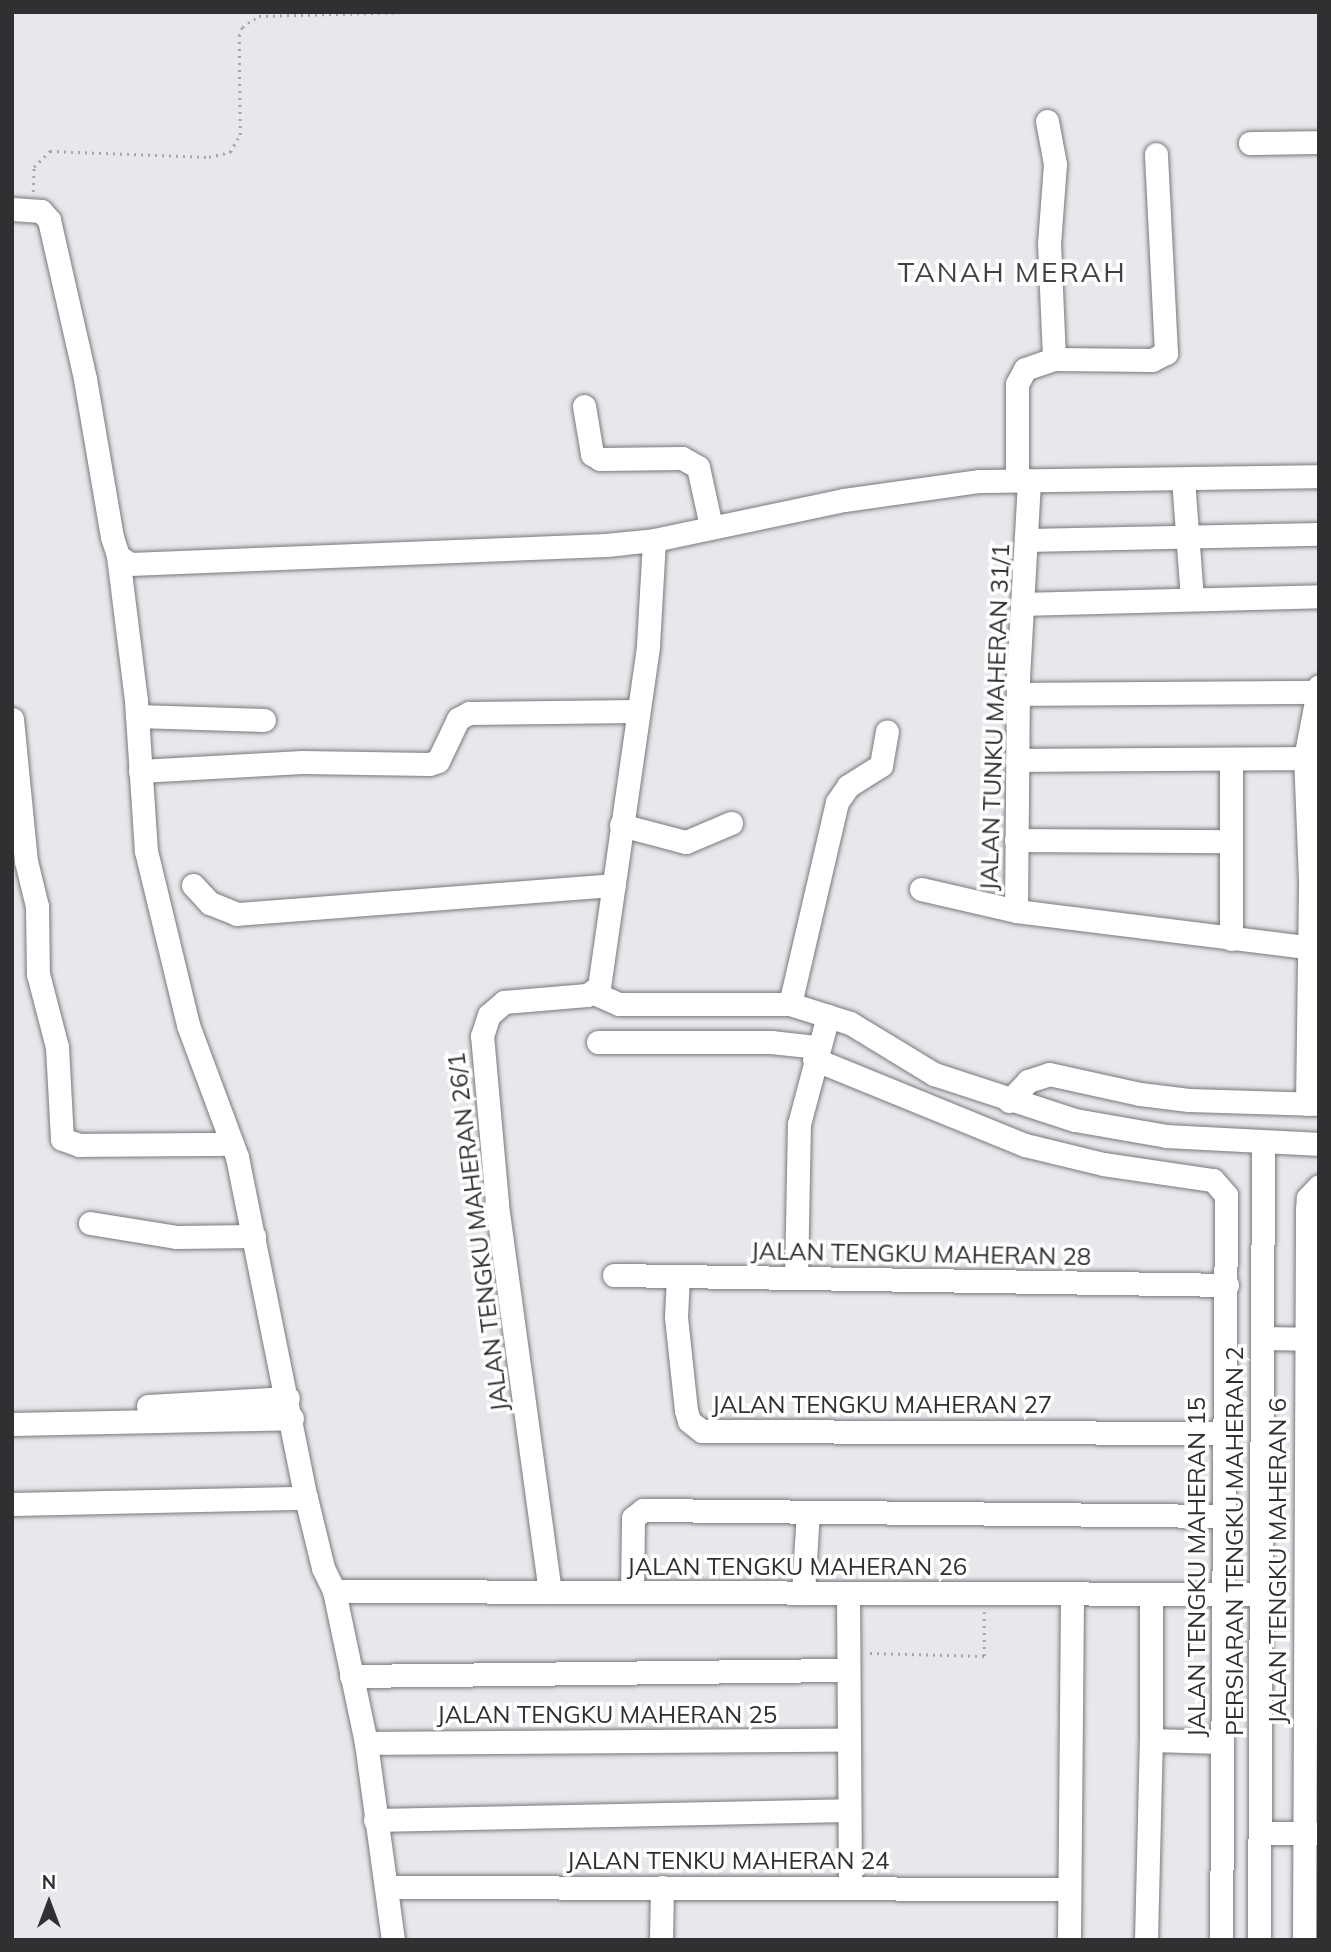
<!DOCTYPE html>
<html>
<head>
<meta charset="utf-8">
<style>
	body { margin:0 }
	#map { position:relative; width:1331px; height:1952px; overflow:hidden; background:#e8e7ec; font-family:Mulish,sans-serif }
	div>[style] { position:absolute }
	.path>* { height:2.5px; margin-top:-1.25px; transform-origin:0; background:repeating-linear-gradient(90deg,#a6a5a9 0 2px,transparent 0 7px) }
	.roads { filter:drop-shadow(0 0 2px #79787c) drop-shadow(0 0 2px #79787c) }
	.minor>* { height:23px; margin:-11.5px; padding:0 11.5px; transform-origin:11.5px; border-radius:11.5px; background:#fff }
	span { translate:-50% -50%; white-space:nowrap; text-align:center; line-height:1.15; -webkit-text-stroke:7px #fff; paint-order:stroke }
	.street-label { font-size:24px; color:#302f31 }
	.quarter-label { font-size:28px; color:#424145; letter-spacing:2px }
	.frame { position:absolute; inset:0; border:14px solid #302f31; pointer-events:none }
	.north { position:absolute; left:14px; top:1868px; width:70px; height:70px; -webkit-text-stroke:5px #fff; paint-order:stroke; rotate:0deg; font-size:19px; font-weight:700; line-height:28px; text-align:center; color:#302f31 }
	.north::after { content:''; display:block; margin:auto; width:24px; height:32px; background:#302f31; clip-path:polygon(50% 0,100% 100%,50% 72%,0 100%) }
</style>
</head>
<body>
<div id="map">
	<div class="path">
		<i style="left:33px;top:192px;width:25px;rotate:-88deg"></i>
		<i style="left:34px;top:167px;width:23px;rotate:-45deg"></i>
		<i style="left:50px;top:151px;width:159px;rotate:2.2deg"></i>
		<i style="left:209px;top:157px;width:22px;rotate:-13deg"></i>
		<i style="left:230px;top:152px;width:20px;rotate:-60deg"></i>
		<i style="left:240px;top:135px;width:99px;rotate:-90.6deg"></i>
		<i style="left:239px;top:36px;width:9px;rotate:-72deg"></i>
		<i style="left:242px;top:27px;width:20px;rotate:-33deg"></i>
		<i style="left:259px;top:16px;width:152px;rotate:-1.5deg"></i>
		<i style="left:870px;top:1653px;width:114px;rotate:1.5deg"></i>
		<i style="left:984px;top:1656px;width:44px;rotate:-90deg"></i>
	</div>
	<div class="roads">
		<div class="minor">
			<i style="left:1047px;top:121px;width:44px;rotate:79.5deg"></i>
			<i style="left:1055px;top:164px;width:79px;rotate:94.3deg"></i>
			<i style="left:1049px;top:243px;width:116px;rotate:87.5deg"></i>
			<i style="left:1250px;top:143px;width:69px;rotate:-0.8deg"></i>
			<i style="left:12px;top:209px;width:29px;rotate:4deg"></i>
			<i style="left:41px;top:211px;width:12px;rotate:48deg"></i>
			<i style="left:49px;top:220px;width:163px;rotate:77.2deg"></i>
			<i style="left:85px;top:379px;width:160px;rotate:80.3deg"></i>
			<i style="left:112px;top:537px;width:20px;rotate:72deg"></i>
			<i style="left:118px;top:556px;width:14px;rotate:34deg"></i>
			<i style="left:130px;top:564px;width:476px;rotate:-2.3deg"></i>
			<i style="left:606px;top:545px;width:48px;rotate:-5.9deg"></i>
			<i style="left:654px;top:540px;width:194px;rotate:-11.9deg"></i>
			<i style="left:844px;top:500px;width:137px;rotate:-8deg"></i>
			<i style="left:980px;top:481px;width:339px;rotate:-0.8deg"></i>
			<i style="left:584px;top:406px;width:49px;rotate:80.5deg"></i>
			<i style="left:592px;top:454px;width:9px;rotate:32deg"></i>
			<i style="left:600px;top:459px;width:82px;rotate:-0.7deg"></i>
			<i style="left:682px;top:458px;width:18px;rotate:29deg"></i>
			<i style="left:698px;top:467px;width:60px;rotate:77.6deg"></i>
			<i style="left:1183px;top:479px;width:120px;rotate:85.7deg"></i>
			<i style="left:1017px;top:480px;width:96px;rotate:-90deg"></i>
			<i style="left:1017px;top:384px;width:17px;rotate:-62deg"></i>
			<i style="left:1025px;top:369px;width:31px;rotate:-19deg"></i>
			<i style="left:1054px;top:359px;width:98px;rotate:0.6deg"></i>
			<i style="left:1152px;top:360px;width:16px;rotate:-27deg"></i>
			<i style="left:1166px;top:353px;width:199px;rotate:-92.9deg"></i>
			<i style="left:1026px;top:540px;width:293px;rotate:-1.2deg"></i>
			<i style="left:118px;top:556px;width:146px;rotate:82.9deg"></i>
			<i style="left:136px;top:701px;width:150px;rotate:86.2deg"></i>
			<i style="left:146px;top:851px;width:179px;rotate:76.4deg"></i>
			<i style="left:188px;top:1025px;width:141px;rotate:69.6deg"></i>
			<i style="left:237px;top:1157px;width:348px;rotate:78.6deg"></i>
			<i style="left:306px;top:1498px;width:72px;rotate:76.3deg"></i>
			<i style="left:323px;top:1568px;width:25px;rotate:64deg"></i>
			<i style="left:334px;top:1591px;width:155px;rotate:78.1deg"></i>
			<i style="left:366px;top:1743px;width:199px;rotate:82.2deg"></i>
			<i style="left:1022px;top:604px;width:297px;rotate:-1.5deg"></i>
			<i style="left:1018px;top:694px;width:299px;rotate:-0.4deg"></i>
			<i style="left:137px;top:716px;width:127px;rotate:1.8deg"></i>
			<i style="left:12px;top:719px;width:143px;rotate:84.4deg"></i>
			<i style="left:26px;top:861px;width:46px;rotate:76.3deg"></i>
			<i style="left:37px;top:906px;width:68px;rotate:89.2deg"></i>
			<i style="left:38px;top:974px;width:75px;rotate:75.4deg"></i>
			<i style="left:57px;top:1047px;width:92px;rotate:86.9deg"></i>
			<i style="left:62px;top:1139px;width:18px;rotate:19deg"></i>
			<i style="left:79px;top:1145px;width:153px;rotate:-0.4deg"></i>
			<i style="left:1231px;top:759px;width:180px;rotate:90deg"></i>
			<i style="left:1017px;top:760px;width:288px;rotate:-0.4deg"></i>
			<i style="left:140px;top:771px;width:162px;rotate:-3.2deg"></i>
			<i style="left:302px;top:762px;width:127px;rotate:0.9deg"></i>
			<i style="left:429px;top:764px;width:9px;rotate:-18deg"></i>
			<i style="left:438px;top:761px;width:47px;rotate:-64.5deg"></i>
			<i style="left:458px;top:719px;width:13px;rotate:-29deg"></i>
			<i style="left:469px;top:713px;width:168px;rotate:-0.7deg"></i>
			<i style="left:621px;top:825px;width:67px;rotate:14.7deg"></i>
			<i style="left:686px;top:842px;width:49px;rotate:-22.9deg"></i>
			<i style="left:1016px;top:840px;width:215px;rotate:0.3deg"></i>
			<i style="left:193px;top:885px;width:25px;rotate:47deg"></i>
			<i style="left:210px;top:903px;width:29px;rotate:22deg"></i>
			<i style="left:237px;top:914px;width:378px;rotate:-4.4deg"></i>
			<i style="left:921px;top:889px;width:98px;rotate:13deg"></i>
			<i style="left:1016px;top:911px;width:305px;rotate:7.1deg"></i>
			<i style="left:1016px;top:911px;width:233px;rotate:-89.5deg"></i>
			<i style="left:1018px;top:678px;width:198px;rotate:-86.8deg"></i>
			<i style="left:594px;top:993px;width:27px;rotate:24deg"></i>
			<i style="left:619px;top:1004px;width:171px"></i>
			<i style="left:790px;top:1004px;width:63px;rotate:17.6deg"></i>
			<i style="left:850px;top:1023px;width:98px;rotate:31.3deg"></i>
			<i style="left:934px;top:1074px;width:148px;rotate:18.1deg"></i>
			<i style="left:1075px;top:1120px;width:93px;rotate:9.9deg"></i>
			<i style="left:1167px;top:1136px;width:152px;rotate:3deg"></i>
			<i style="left:790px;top:1004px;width:207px;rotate:-76.9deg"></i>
			<i style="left:837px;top:802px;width:19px;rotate:-55deg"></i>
			<i style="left:848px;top:786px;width:39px;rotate:-32deg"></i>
			<i style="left:881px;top:765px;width:34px;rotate:-80deg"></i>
			<i style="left:598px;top:1042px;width:173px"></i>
			<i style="left:771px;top:1042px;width:45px;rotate:6.3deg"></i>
			<i style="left:814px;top:1059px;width:228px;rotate:22.2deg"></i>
			<i style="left:1025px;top:1145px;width:80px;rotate:13.7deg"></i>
			<i style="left:1103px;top:1164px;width:111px;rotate:8.3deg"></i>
			<i style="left:1213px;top:1180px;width:20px;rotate:49deg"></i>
			<i style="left:1226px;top:1195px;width:745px;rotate:90.38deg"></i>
			<i style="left:1009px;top:1101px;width:28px;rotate:-46deg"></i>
			<i style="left:1028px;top:1081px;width:22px;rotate:-18deg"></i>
			<i style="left:1049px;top:1074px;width:93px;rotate:12.4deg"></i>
			<i style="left:1140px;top:1094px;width:49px;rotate:7deg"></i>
			<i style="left:1189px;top:1100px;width:130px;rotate:1.8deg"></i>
			<i style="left:1307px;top:1104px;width:224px;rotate:-89.2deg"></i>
			<i style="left:1310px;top:880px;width:122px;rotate:-92.3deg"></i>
			<i style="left:1305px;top:758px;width:73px;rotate:-79deg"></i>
			<i style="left:90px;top:1223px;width:87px;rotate:9.2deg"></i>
			<i style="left:176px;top:1237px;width:78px;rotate:-0.7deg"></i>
			<i style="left:614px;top:1275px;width:613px;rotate:0.93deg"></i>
			<i style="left:678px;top:1276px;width:41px;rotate:92.8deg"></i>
			<i style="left:676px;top:1317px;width:94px;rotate:83.9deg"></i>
			<i style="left:686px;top:1410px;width:11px;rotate:75deg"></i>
			<i style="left:689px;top:1421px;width:16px;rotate:38deg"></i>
			<i style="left:702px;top:1431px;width:521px;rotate:0.22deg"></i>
			<i style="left:796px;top:1278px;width:154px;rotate:-88.9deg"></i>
			<i style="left:799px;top:1124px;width:112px;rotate:-75deg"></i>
			<i style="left:1263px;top:1338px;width:56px;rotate:1deg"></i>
			<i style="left:148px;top:1406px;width:140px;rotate:-3.3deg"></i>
			<i style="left:12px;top:1424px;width:280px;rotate:-1.2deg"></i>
			<i style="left:12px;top:1504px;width:294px;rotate:-1.2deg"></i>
			<i style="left:334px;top:1591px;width:927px;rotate:0.19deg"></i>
			<i style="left:550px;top:1592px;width:393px;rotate:-97.8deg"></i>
			<i style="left:497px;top:1203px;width:168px;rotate:-95.1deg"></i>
			<i style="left:482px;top:1036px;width:22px;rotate:-72deg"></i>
			<i style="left:489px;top:1015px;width:20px;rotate:-41deg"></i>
			<i style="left:504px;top:1002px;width:83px;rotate:-4.8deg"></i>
			<i style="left:587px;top:995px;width:14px;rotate:-34deg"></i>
			<i style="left:599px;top:987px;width:345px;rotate:-81.8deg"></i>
			<i style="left:648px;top:645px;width:105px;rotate:-86.7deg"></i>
			<i style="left:632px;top:1592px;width:74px;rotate:-89.2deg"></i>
			<i style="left:633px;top:1518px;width:13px;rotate:-39deg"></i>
			<i style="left:643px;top:1510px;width:584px;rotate:0.59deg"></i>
			<i style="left:803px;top:1593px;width:81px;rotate:-86.5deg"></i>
			<i style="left:848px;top:1594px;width:293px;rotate:89.6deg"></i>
			<i style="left:1151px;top:1595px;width:145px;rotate:90deg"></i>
			<i style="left:1151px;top:1740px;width:70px;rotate:1.6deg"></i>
			<i style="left:351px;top:1676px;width:497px;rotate:-0.7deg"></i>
			<i style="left:366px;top:1743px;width:483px;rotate:-0.4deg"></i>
			<i style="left:375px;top:1820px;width:472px;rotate:-1.2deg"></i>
			<i style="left:1260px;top:1833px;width:59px"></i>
			<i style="left:386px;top:1887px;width:683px;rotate:0.17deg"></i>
			<i style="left:661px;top:1940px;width:53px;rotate:-88.9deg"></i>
			<i style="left:1069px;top:1940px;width:345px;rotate:-89.5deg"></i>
			<i style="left:1146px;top:1940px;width:200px;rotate:-88.6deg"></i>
			<i style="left:1259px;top:1940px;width:798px;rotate:-89.71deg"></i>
			<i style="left:1304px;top:1940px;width:731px;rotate:-89.76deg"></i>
			<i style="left:1307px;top:1209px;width:11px;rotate:-85deg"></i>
			<i style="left:1308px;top:1198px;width:16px;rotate:-47deg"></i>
		</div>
	</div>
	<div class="street-label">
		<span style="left:995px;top:717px;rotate:-88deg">JALAN TUNKU MAHERAN 31/1</span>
		<span style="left:478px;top:1232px;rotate:-97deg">JALAN TENGKU MAHERAN 26/1</span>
		<span style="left:921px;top:1254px;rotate:1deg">JALAN TENGKU MAHERAN 28</span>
		<span style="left:882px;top:1405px">JALAN TENGKU MAHERAN 27</span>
		<span style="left:1235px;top:1541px;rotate:-90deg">PERSIARAN TENGKU MAHERAN 2</span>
		<span style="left:1278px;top:1561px;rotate:-90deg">JALAN TENGKU MAHERAN 6</span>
		<span style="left:797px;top:1567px">JALAN TENGKU MAHERAN 26</span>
		<span style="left:1197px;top:1567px;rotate:-90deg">JALAN TENGKU MAHERAN 15</span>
		<span style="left:607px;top:1715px">JALAN TENGKU MAHERAN 25</span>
		<span style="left:728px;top:1861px">JALAN TENKU MAHERAN 24</span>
	</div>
	<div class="quarter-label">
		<span style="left:1012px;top:272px">TANAH MERAH</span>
	</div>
	<div class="frame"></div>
	<div class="north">N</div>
</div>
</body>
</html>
